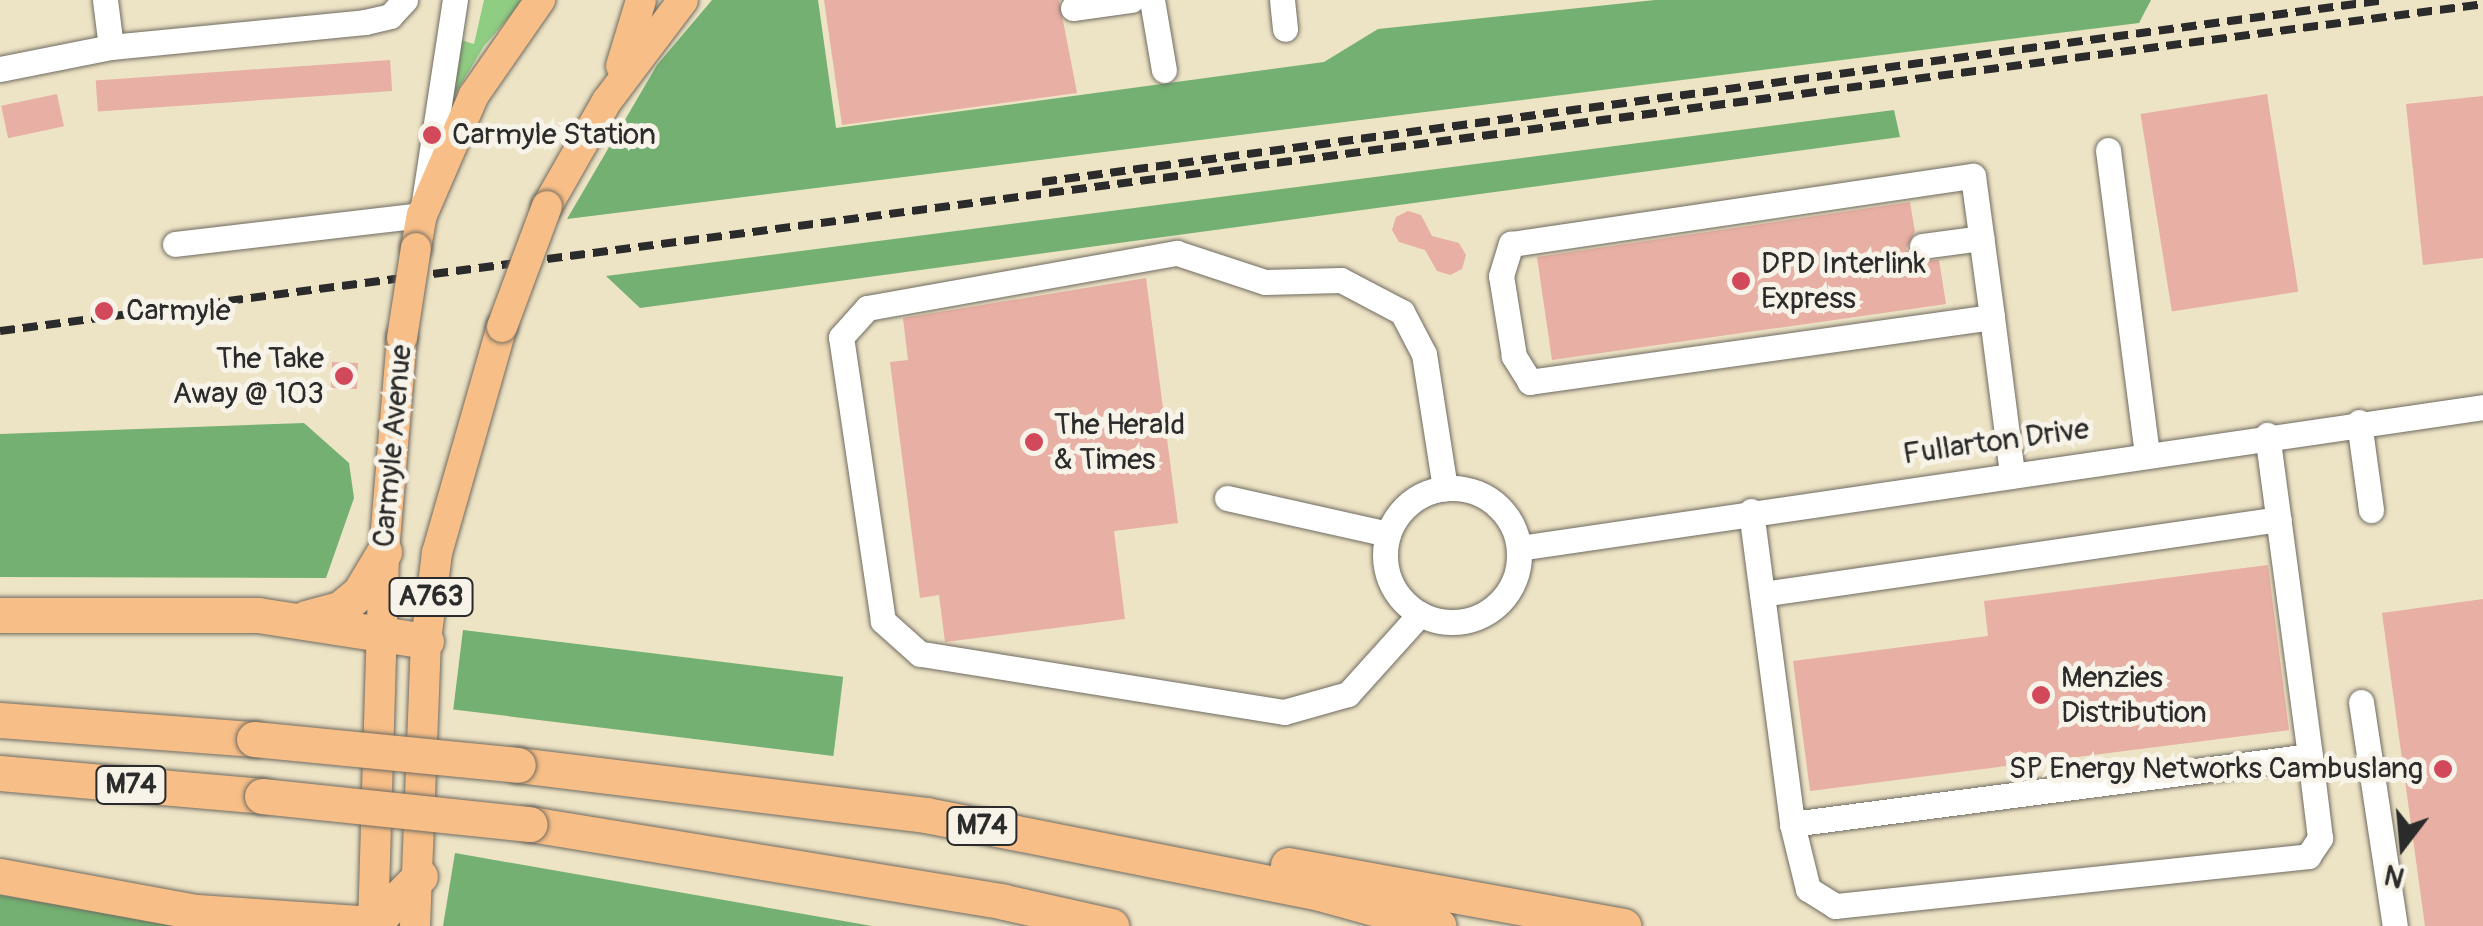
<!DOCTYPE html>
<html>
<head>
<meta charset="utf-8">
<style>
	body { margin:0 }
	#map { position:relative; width:2483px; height:926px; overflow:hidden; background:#ede3c5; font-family:Pangolin,sans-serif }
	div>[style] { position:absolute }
	.green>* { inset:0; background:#8fcd83 }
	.forest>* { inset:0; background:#73b071; transform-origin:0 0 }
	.building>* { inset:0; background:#e8afa4; transform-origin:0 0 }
	.roads { filter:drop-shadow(0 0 2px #6f6b61) drop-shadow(0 0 2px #6f6b61) }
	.minor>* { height:25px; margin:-12.5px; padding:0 12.5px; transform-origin:12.5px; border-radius:12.5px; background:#fff }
	.minor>.ring { margin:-12.5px; padding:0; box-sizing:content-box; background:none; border:25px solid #fff; border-radius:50% }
	.major>* { height:30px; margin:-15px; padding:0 15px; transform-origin:15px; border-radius:15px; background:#f7be87 }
	.highway>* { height:35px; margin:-17.5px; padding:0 17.5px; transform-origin:17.5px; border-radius:17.5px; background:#f7be87 }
	.rail>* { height:8px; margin-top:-4px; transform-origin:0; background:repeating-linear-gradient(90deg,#2b2b2b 0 15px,transparent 0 23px) }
	.bridges { filter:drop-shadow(0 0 2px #6f6b61) drop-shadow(0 0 2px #6f6b61) }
	.major-bridge>* { height:30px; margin:-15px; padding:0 15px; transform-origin:15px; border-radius:15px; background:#f7be87 }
	.highway-bridge>* { height:35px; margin:-17.5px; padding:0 17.5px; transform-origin:17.5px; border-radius:17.5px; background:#f7be87 }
	.dots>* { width:28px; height:28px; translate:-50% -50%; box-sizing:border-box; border:5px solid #f7f3e8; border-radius:50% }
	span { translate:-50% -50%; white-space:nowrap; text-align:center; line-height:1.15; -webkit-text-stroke:10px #f7f3e8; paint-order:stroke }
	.shield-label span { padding:2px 8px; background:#f7f3e8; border:2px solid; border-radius:8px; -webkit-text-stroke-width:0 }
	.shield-label { font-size:28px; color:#2b2b2b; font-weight:700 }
	.poi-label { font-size:30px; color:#2b2b2b }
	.left { translate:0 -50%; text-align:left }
	.right { translate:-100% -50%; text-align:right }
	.street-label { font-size:30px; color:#2b2b2b }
	.north { position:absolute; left:2353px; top:796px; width:100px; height:100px; -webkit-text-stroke:8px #f7f3e8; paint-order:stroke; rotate:196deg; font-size:28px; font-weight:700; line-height:40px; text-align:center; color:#2b2b2b }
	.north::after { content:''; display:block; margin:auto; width:35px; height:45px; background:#2b2b2b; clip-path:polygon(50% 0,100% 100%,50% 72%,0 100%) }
</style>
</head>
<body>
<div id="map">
	<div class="green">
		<i style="clip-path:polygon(484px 0,524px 0,484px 46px,449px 104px,461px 40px,474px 44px)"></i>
	</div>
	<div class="forest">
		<i style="clip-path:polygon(712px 0,818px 0,836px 128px,1324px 62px,1378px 29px,1655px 0,2151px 0,2139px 23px,567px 219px,657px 65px)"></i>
		<i style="clip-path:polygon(1894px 110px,1900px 137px,640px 308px,606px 276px)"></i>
		<i style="clip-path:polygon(304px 423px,349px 463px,354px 498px,326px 578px,0 577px,0 434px)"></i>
		<i style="left:463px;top:630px;width:383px;height:80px;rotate:7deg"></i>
		<i style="clip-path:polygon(455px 853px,872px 926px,443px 926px)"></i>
		<i style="clip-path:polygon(0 895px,181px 926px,0 926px)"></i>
	</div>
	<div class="building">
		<i style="clip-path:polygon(824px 0,1059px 0,1077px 93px,842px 125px)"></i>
		<i style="left:390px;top:60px;width:31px;height:295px;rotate:86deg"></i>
		<i style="left:57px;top:94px;width:33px;height:57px;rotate:78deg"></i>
		<i style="left:2267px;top:94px;width:200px;height:128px;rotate:81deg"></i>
		<i style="clip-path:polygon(2483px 96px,2483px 258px,2423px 265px,2406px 104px)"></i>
		<i style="clip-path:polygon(1910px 202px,1915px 232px,1906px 249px,1917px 261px,1939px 260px,1946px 304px,1552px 360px,1537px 257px)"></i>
		<i style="clip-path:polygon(1408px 211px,1421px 215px,1432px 236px,1459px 243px,1466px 255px,1462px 269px,1450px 275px,1437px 271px,1425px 250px,1399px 242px,1392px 230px,1396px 217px)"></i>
		<i style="clip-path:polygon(1146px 278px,1178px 523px,1114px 531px,1125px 619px,945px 642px,939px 595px,920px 598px,890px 362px,908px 360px,903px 318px)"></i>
		<i style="left:332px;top:362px;width:26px;height:26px;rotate:2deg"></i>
		<i style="clip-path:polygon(2268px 565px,2289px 730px,1810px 791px,1793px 661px,1988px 636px,1984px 601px)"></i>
		<i style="clip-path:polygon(2483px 599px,2483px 926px,2425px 926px,2382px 613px)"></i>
	</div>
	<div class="roads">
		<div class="minor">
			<i style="left:105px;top:0;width:47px;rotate:82.7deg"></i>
			<i style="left:1152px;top:0;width:71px;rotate:80.3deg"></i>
			<i style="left:1282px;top:0;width:29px;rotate:84deg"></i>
			<i style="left:1073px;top:8px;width:59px;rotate:-7.9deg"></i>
			<i style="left:0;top:69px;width:113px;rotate:-11.2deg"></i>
			<i style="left:111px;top:47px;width:255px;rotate:-5.6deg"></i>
			<i style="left:365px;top:22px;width:26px;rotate:-13deg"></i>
			<i style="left:390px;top:16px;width:22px;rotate:-47deg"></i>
			<i style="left:2108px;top:150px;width:305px;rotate:82.7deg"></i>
			<i style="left:175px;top:244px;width:249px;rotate:-6.7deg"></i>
			<i style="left:422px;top:215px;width:218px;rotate:-81.3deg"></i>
			<i style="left:1922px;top:246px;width:60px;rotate:-7.7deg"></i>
			<i style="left:1992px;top:317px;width:467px;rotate:172deg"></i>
			<i style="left:1530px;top:382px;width:31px;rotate:-122deg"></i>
			<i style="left:1514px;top:356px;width:81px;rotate:-99.2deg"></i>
			<i style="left:1501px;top:276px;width:34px;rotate:-73deg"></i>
			<i style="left:1511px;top:244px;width:467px;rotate:-8.4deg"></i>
			<i style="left:1973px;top:176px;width:142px;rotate:82.3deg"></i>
			<i style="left:1992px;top:317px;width:157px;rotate:82.7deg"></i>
			<i style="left:2359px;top:422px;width:89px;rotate:82.2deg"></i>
			<i class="ring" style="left:1385px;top:488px;width:109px;height:109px"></i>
			<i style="left:1227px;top:498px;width:165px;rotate:12.6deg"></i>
			<i style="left:1751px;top:511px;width:316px;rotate:82.5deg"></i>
			<i style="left:1792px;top:824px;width:522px;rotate:-7.48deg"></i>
			<i style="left:2310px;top:756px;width:324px;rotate:-97.6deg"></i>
			<i style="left:1519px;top:548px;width:974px;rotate:-8.32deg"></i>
			<i style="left:1762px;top:594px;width:522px;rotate:-8.25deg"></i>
			<i style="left:1420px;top:614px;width:108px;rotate:132deg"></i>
			<i style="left:1348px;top:694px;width:66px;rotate:164.3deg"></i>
			<i style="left:1284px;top:712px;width:369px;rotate:-170.9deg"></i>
			<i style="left:920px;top:654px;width:50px;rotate:-138.3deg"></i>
			<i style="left:883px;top:621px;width:287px;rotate:-98.4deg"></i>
			<i style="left:841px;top:337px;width:39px;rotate:-48deg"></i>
			<i style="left:867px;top:308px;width:315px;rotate:-10.1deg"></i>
			<i style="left:1177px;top:253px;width:93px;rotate:18.2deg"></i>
			<i style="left:1265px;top:282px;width:76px;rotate:-1.5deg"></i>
			<i style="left:1341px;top:280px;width:69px;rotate:27.7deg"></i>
			<i style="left:1402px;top:312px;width:47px;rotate:62.4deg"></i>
			<i style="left:1424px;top:354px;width:136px;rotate:81.1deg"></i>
			<i style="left:2361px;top:702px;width:227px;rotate:81.4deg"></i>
			<i style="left:1792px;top:824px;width:67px;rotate:76.2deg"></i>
			<i style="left:1808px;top:889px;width:32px;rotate:32deg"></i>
			<i style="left:1835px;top:906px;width:476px;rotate:-6deg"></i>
			<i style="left:2308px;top:856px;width:22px;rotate:-56deg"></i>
			<i style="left:2320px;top:838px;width:83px;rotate:-97deg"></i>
		</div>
		<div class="major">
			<i style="left:621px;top:66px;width:69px;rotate:-73.1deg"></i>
			<i style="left:547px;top:206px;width:121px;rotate:-60.3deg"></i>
			<i style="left:607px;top:101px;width:126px;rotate:-53deg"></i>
			<i style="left:416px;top:248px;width:34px;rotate:-80deg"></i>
			<i style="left:422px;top:215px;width:131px;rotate:-66.6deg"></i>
			<i style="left:474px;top:95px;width:116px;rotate:-55.2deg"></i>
			<i style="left:373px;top:926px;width:374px;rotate:-88.3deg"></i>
			<i style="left:384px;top:552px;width:215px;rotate:-85.2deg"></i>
			<i style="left:415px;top:926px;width:285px;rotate:-87.8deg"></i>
			<i style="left:426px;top:641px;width:89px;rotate:-82.9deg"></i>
			<i style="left:437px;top:553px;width:235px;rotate:-74deg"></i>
		</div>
		<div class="highway">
			<i style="left:0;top:615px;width:258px"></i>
			<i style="left:258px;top:615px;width:170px;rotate:8.8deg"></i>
			<i style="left:306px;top:618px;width:35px;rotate:-15deg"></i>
			<i style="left:340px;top:609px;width:26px;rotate:-40deg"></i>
			<i style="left:360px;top:592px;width:47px;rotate:-59deg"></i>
			<i style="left:0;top:720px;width:255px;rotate:4.3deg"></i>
			<i style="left:518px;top:765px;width:411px;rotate:7deg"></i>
			<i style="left:926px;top:815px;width:401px;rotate:11.2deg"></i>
			<i style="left:1319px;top:893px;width:124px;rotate:15.4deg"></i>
			<i style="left:0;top:773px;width:263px;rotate:5deg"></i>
			<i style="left:530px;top:824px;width:480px;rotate:9.3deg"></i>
			<i style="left:1004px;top:902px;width:110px;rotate:12.6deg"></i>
			<i style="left:1288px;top:865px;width:341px;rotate:10.3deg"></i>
			<i style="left:0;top:876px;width:200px;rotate:10.4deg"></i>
			<i style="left:197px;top:912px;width:176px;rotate:3.9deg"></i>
			<i style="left:373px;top:924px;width:67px;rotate:-45.6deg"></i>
		</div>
	</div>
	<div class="rail">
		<i style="left:1042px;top:182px;width:1355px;rotate:-7.72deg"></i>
		<i style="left:0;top:331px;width:2504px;rotate:-7.5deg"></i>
	</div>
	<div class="bridges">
		<div class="major-bridge">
			<i style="left:502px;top:327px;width:129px;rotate:-69.6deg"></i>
			<i style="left:402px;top:338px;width:91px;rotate:-81.2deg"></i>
		</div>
		<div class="highway-bridge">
			<i style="left:254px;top:739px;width:265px;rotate:5.6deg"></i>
			<i style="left:262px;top:796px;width:269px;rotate:6deg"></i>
		</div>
	</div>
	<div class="dots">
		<i style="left:432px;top:135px;background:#d1495b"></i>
		<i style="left:1741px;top:281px;background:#d1495b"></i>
		<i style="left:104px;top:311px;background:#d1495b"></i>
		<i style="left:344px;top:376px;background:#d1495b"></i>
		<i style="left:1034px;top:442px;background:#d1495b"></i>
		<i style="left:2041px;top:695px;background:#d1495b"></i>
		<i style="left:2443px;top:769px;background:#d1495b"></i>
	</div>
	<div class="shield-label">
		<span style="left:431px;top:597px">A763</span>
		<span style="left:131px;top:785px">M74</span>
		<span style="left:982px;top:826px">M74</span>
	</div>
	<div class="poi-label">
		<span class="left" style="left:452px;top:135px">Carmyle Station</span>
		<span class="left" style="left:1761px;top:281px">DPD Interlink<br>Express</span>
		<span class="left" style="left:126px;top:311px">Carmyle</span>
		<span class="right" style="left:324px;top:376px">The Take<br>Away @ 103</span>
		<span class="left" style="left:1054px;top:442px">The Herald<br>&amp; Times</span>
		<span class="left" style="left:2061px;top:695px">Menzies<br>Distribution</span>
		<span class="right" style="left:2423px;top:769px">SP Energy Networks Cambuslang</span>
	</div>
	<div class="street-label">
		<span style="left:1996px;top:442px;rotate:-8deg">Fullarton Drive</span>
		<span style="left:393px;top:446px;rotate:-85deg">Carmyle Avenue</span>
	</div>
	<div class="north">N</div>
</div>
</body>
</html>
